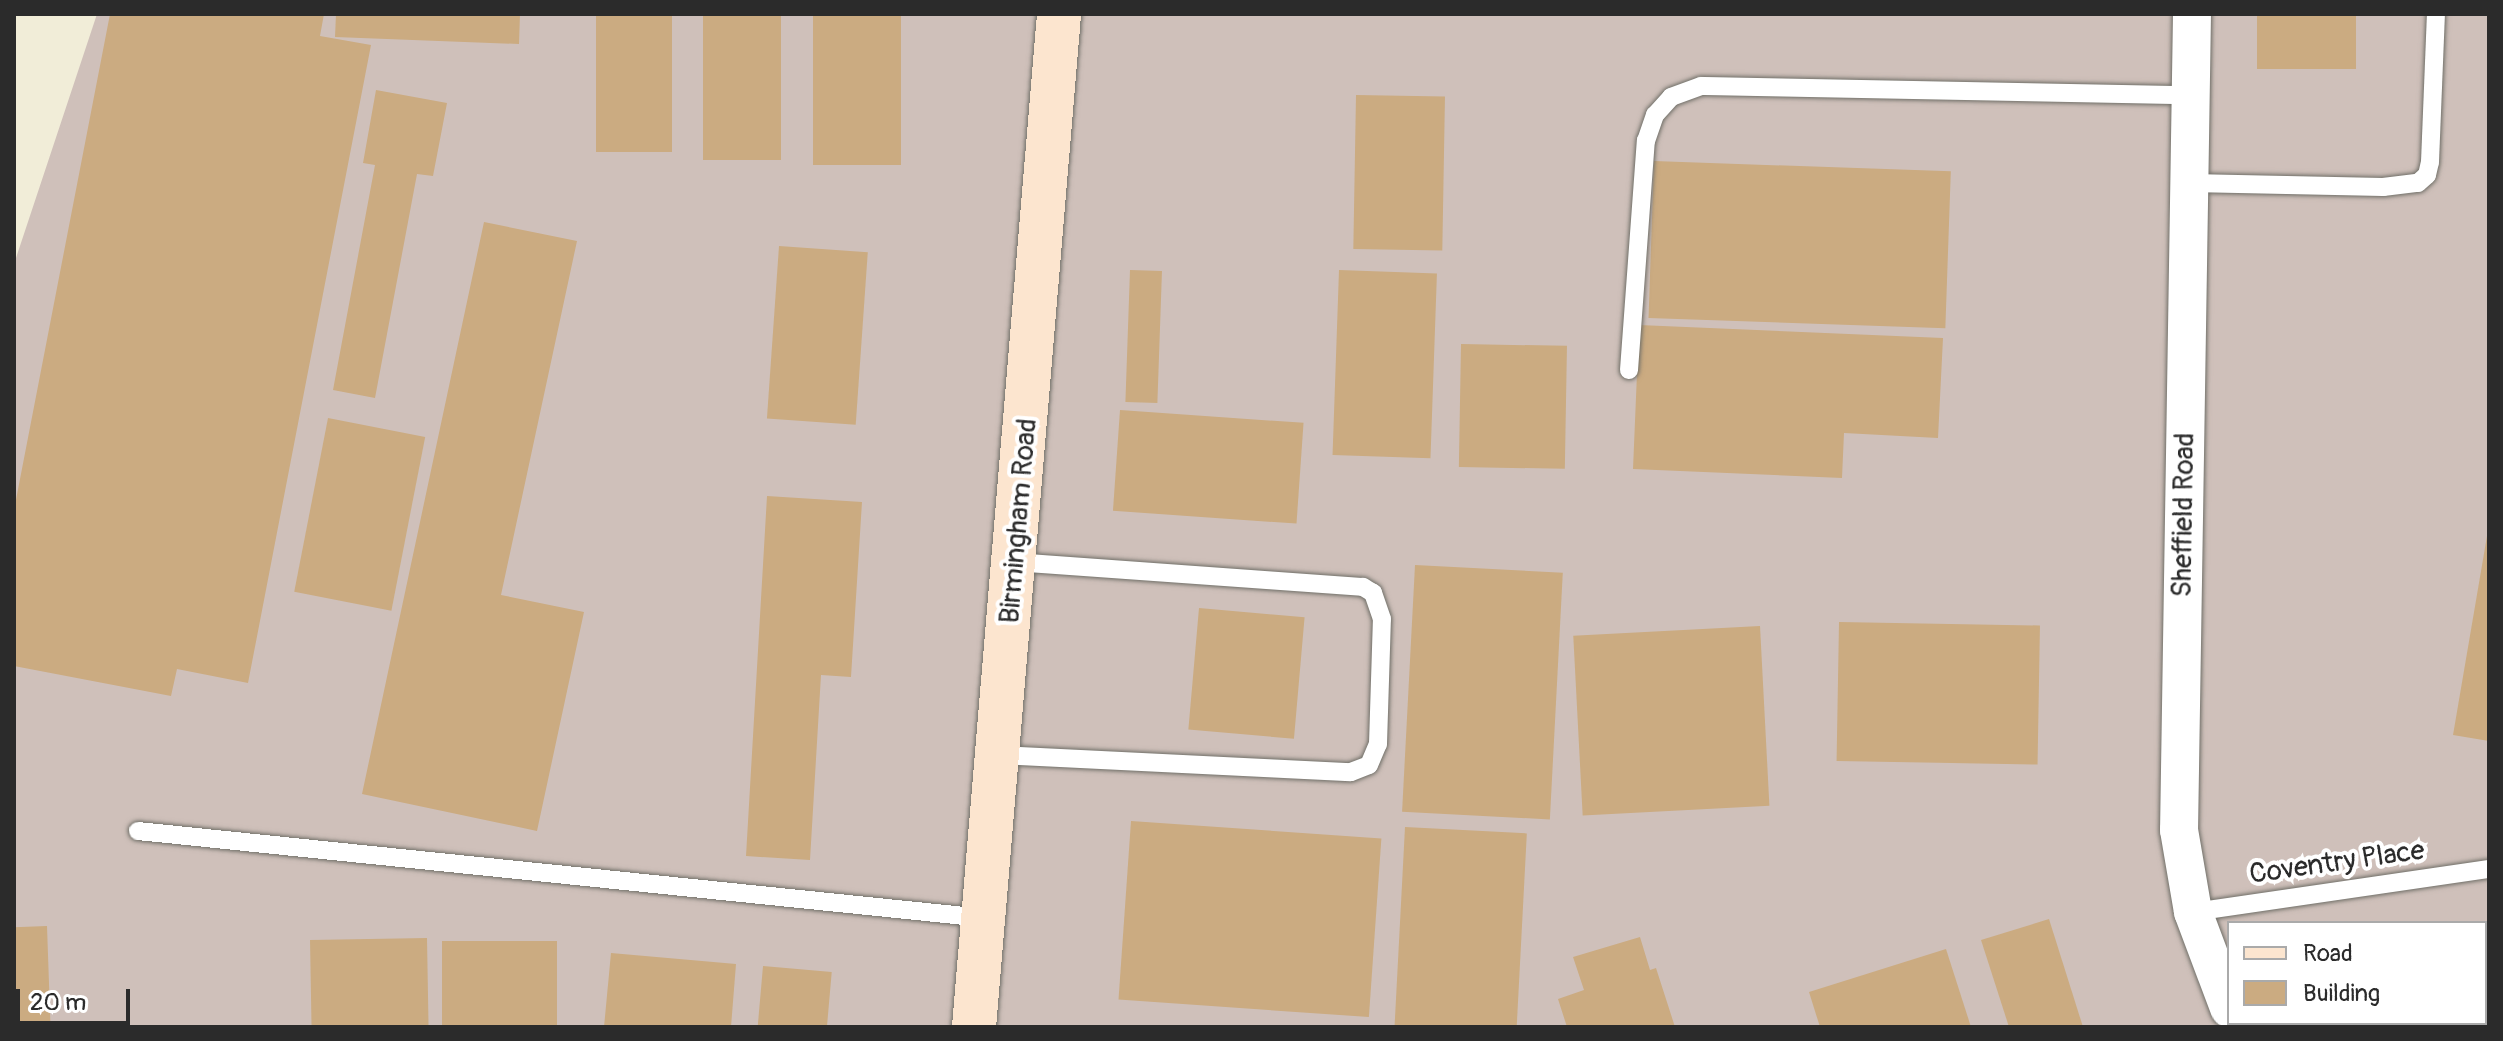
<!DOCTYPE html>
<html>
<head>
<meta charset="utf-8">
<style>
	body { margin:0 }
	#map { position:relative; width:2503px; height:1041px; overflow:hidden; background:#f1edd8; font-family:Pangolin,sans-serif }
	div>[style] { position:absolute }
	.industrial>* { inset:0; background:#cfc0ba }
	.building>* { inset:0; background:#cbab81; transform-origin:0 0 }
	.roads { filter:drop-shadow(0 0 2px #706f68) drop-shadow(0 0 2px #706f68) }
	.lane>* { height:18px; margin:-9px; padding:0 9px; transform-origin:9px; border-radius:9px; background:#fff }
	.street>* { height:38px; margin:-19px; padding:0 19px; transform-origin:19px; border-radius:19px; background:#fff }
	.secondary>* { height:44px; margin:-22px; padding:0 22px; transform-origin:22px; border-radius:22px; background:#fce5cf }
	span { translate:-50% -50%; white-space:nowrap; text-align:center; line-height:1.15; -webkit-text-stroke:8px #fff; paint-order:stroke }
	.street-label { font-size:28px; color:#2b2b2b }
	.frame { position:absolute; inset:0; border:16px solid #2b2b2b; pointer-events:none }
	.legend { position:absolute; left:2227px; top:921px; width:260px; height:104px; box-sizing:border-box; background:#fff; border:2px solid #aaa; margin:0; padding:10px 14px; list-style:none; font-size:24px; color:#2b2b2b }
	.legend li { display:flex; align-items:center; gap:16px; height:40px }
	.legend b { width:40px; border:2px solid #aaa }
	.scale { position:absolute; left:16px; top:989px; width:114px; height:36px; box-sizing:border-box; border:4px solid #2b2b2b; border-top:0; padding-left:10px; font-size:24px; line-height:28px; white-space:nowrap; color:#2b2b2b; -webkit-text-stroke:6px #fff; paint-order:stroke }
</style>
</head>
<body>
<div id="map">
	<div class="industrial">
		<i style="clip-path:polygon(evenodd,97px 14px,2489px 14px,2489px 1027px,14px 1027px,14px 264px,97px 14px,2229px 923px,2485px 923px,2485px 1023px,2229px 1023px,2229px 923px)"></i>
	</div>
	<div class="building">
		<i style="clip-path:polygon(110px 14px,324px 14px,320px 36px,371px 45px,248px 683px,177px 669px,171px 696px,14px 666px,14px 510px)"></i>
		<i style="clip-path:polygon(336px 14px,520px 14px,519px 44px,335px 37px)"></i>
		<i style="left:596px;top:14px;width:76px;height:138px"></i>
		<i style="left:703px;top:14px;width:78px;height:146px"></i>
		<i style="left:813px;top:14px;width:88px;height:151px"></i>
		<i style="left:2257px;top:14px;width:99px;height:55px"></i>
		<i style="clip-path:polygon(376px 90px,447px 103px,433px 176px,417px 174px,375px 398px,333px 390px,375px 165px,363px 163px)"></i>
		<i style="left:1356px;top:95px;width:89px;height:154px;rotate:1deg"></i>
		<i style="left:1654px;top:161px;width:297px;height:157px;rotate:2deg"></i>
		<i style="clip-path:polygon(484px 222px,577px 241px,501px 595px,584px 612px,537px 831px,362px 794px)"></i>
		<i style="left:779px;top:246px;width:89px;height:173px;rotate:4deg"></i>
		<i style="left:1130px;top:270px;width:32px;height:132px;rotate:2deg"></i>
		<i style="left:1339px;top:270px;width:98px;height:185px;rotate:2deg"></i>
		<i style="clip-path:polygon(1639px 325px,1943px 338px,1938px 438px,1844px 433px,1842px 478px,1633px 469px)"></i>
		<i style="left:1461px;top:344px;width:106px;height:123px;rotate:1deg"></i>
		<i style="left:1120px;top:410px;width:184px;height:101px;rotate:4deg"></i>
		<i style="left:328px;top:418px;width:99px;height:177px;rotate:11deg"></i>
		<i style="clip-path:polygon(767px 496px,862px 502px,851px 677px,821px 675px,810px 860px,746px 856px)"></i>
		<i style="clip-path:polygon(2487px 536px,2489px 536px,2489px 741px,2453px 735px)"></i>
		<i style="left:1415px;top:565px;width:148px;height:247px;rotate:3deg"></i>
		<i style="left:1199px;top:608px;width:106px;height:122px;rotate:5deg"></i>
		<i style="left:1839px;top:622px;width:201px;height:139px;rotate:1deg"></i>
		<i style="left:1760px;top:626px;width:180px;height:187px;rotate:87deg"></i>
		<i style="left:1131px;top:821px;width:251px;height:179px;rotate:4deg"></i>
		<i style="left:1405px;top:827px;width:122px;height:200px;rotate:3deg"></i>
		<i style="clip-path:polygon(2049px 919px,2083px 1027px,2009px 1027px,1981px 940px)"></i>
		<i style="left:47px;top:926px;width:101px;height:33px;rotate:88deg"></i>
		<i style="clip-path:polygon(1640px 937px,1650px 970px,1656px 968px,1675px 1027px,1567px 1027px,1558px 999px,1584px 990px,1573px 957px)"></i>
		<i style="left:427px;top:938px;width:89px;height:117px;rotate:89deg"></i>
		<i style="left:442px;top:941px;width:115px;height:86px"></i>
		<i style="clip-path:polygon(1946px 949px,1971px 1027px,1820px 1027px,1809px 992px)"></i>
		<i style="clip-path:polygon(611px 953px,736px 964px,731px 1027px,604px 1027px)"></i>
		<i style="left:763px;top:966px;width:69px;height:61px;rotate:5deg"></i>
		<i style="clip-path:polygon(2485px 1004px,2489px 1004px,2489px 1027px,2362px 1027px,2361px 1023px,2485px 1023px)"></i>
	</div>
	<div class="roads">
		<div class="lane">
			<i style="left:2190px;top:183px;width:193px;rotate:1.2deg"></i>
			<i style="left:2383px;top:187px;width:35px;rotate:-7deg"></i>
			<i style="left:2418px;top:183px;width:12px;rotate:-42deg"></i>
			<i style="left:2427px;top:175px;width:13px;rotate:-77deg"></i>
			<i style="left:2430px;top:162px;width:148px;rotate:-87.7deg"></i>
			<i style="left:1629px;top:370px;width:230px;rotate:-85.8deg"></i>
			<i style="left:1646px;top:141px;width:28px;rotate:-71deg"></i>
			<i style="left:1655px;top:115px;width:24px;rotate:-48deg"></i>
			<i style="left:1671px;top:97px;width:32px;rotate:-20deg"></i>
			<i style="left:1701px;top:86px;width:490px;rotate:1.1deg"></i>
			<i style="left:999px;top:755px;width:352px;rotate:2.8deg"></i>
			<i style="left:1351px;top:772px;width:19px;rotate:-21deg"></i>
			<i style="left:1369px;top:765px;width:23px;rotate:-67deg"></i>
			<i style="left:1378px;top:744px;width:125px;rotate:-88.2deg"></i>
			<i style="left:1382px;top:619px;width:28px;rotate:-109deg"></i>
			<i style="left:1373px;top:593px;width:12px;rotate:-149deg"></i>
			<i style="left:1363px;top:587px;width:348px;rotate:-175.9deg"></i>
			<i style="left:138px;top:831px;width:850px;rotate:5.87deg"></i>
			<i style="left:2193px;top:912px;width:299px;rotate:-8.3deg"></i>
		</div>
		<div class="street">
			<i style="left:2192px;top:14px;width:816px;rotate:90.91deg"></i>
			<i style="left:2179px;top:830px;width:83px;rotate:80.3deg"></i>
			<i style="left:2193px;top:912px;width:103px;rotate:69.4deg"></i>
		</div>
		<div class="secondary">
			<i style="left:974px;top:1027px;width:1017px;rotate:-85.2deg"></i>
		</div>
	</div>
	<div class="street-label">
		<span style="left:2184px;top:515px;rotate:-89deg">Sheffield Road</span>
		<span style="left:1019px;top:521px;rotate:-85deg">Birmingham Road</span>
		<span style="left:2337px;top:863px;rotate:-8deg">Coventry Place</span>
	</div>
	<div class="frame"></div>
	<ul class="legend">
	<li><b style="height:10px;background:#fce5cf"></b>Road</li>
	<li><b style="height:22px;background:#cbab81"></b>Building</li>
	</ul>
	<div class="scale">20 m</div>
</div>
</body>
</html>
